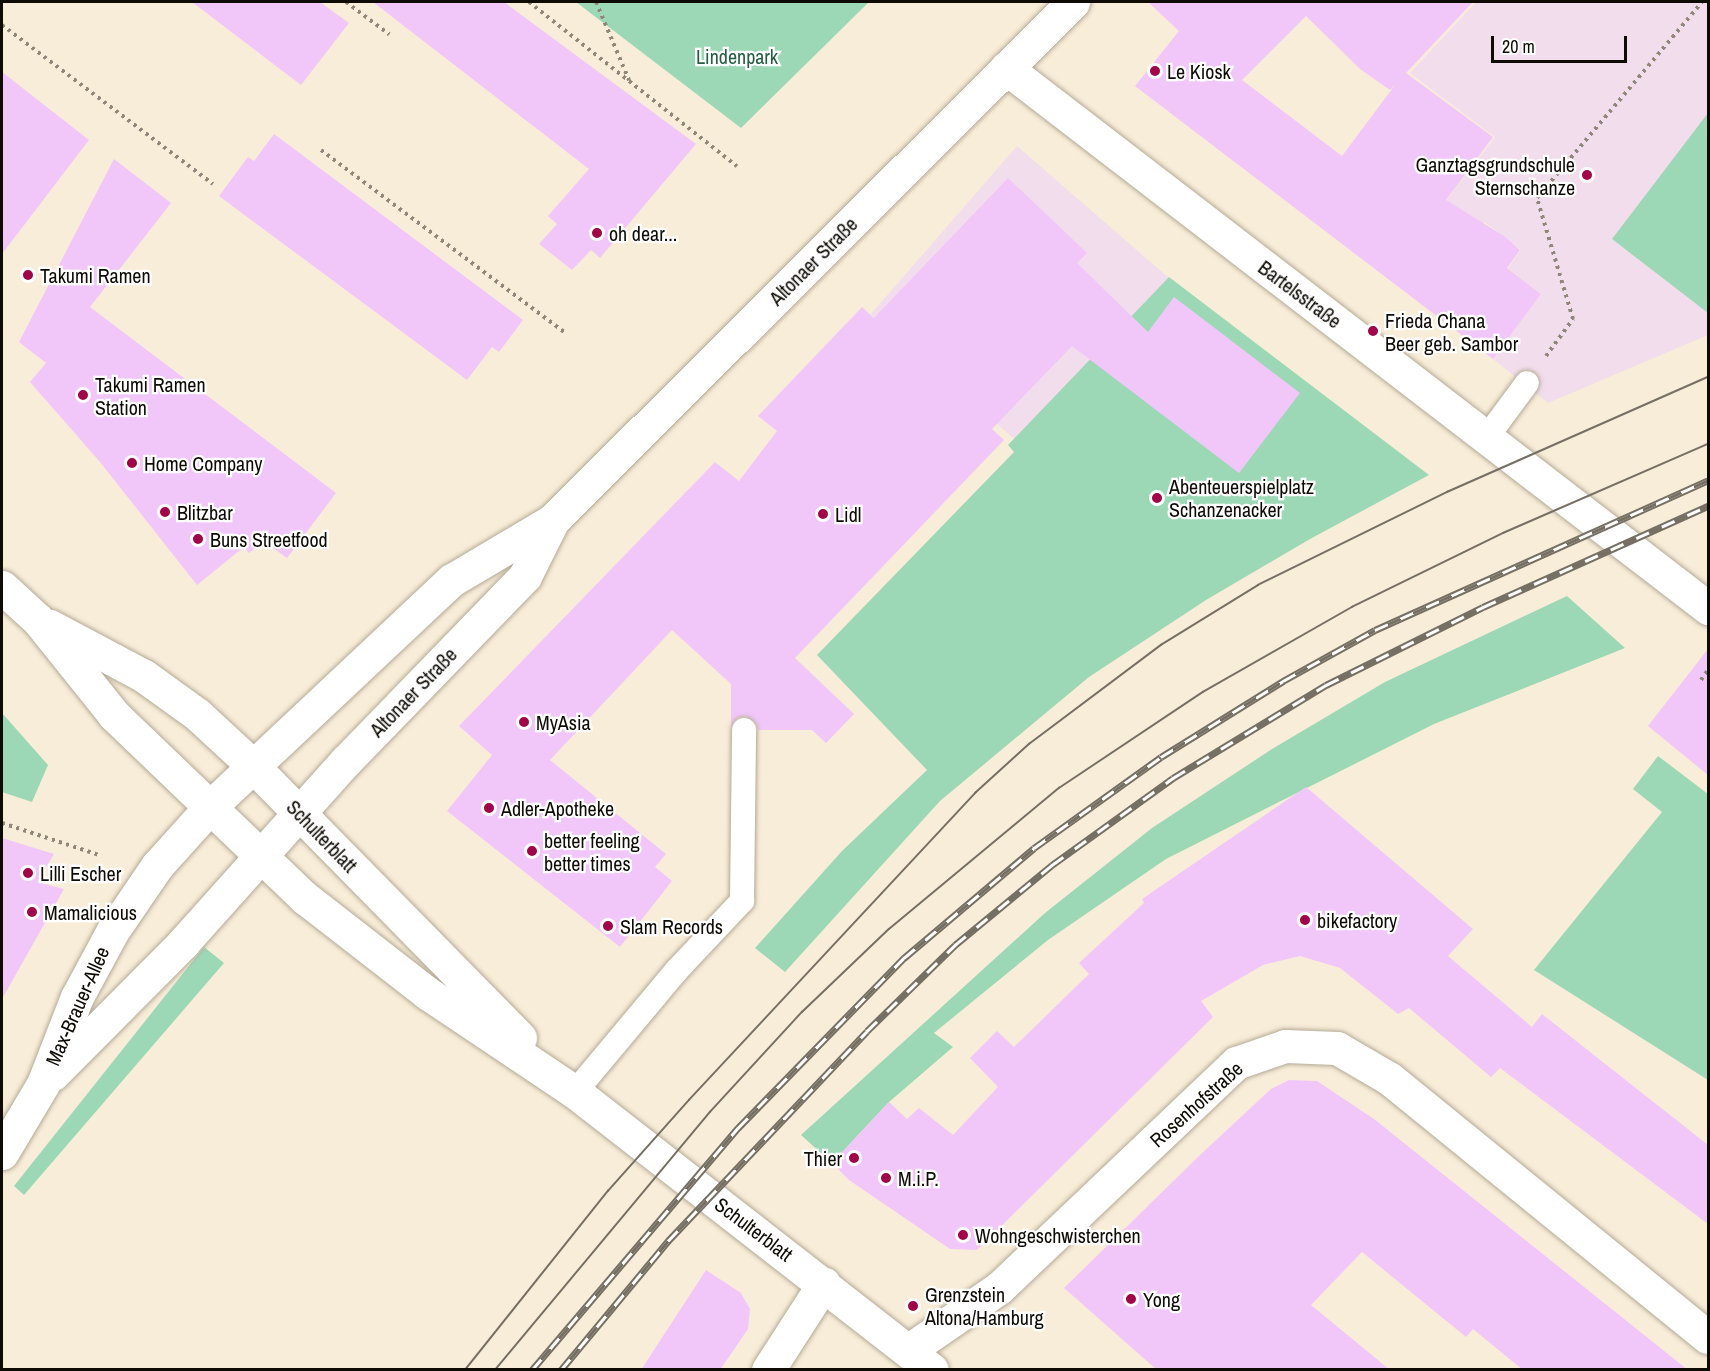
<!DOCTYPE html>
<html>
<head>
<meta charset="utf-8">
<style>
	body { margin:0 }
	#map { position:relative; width:1710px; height:1371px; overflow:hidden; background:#f8edd8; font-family:"Archivo Narrow",sans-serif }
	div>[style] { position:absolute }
	.education>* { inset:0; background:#f2ddec; transform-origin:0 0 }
	.green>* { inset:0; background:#9dd8b6 }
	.building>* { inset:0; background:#f1c7fa }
	.path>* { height:4px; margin-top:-2px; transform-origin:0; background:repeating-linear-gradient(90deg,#8f8779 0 3px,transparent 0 7.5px) }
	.roads { filter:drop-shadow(0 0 2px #b4aa96) drop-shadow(0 0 2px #b4aa96) }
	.lane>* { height:24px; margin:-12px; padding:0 12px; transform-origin:12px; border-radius:12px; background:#fff }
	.street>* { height:33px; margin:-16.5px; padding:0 16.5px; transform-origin:16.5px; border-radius:16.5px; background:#fff }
	.secondary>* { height:33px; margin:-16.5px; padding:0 16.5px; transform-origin:16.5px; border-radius:16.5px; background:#fff }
	.tram>* { height:1.5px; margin:-0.75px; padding:0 0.75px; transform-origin:0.75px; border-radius:0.75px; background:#766f63 }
	.rail>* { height:7px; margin-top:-3.5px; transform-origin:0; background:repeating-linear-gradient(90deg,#fff 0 14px,#766f63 0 28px); box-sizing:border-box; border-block:2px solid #766f63 }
	.dots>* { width:16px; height:16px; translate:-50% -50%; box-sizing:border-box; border:3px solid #fff; border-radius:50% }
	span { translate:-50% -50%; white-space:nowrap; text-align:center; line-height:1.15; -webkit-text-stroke:4.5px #fff; paint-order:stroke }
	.park-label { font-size:20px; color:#235e41 }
	.poi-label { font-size:20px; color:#0e0b05 }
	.left { translate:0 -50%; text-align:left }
	.right { translate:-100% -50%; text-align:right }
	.street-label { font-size:20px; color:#0e0b05 }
	.frame { position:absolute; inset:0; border:3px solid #0e0b05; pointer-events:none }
	.scale { position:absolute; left:1491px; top:36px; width:136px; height:27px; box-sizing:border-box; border:3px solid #0e0b05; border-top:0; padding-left:8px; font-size:18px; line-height:21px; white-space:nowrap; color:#0e0b05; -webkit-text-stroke:4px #fff; paint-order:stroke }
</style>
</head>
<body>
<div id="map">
	<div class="education">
		<i style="clip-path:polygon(1476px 2px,1708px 2px,1708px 335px,1548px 403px,1493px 359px,1541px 294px,1508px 268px,1521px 250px,1485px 222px,1471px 239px,1437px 212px,1495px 137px,1410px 73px)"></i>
		<i style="left:1017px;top:146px;width:201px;height:223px;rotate:41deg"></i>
	</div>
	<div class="green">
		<i style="clip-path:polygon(576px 2px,869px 2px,741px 128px)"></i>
		<i style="clip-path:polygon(1708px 113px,1708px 313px,1612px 239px)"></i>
		<i style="clip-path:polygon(1169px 277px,1429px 475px,1310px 539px,1206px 600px,1089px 677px,940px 801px,785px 972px,755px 948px,842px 851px,927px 770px,817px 655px,1014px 452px,1008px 445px)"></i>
		<i style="clip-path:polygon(1567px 596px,1625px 648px,1434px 724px,1166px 859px,1048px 940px,934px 1033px,953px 1047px,889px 1102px,832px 1163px,801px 1135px,1045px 913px,1152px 828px,1272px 749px,1385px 682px)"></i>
		<i style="clip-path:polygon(2px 713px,48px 765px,32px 802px,2px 792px)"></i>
		<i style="clip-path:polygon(1658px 756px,1708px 794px,1708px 1080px,1534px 970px,1662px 812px,1633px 789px)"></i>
		<i style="clip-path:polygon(204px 947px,224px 963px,24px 1195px,14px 1186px)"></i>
	</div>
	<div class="building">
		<i style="clip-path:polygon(192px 2px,320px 2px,349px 23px,301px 85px)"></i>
		<i style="clip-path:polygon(373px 2px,504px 2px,696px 144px,600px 258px,591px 250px,572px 270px,539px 244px,557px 224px,548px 216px,589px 169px)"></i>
		<i style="clip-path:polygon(evenodd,1148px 2px,1473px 2px,1406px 73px,1493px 137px,1446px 200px,1504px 236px,1520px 250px,1507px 268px,1541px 294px,1493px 359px,1135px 86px,1179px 31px,1148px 2px,1306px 16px,1360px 69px,1390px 90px,1395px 85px,1342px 156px,1242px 80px,1306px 16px)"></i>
		<i style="clip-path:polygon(2px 72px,89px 140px,2px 254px)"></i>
		<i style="clip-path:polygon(274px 134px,523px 320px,499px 352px,492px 347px,467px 380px,219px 196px,248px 157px,254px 161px)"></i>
		<i style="clip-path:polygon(114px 159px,171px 203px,90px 307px,336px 493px,287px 558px,263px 541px,249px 553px,244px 547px,197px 585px,100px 462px,30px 382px,46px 363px,19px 342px)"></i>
		<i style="clip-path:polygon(1008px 178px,1087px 253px,1077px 263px,1148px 332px,1174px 297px,1300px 393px,1239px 473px,1072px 346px,992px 429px,1004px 440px,795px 658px,854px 714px,826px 743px,812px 730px,758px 730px,756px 723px,745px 716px,737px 718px,731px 727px,731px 684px,672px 630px,550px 760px,666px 854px,655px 867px,672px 881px,620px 947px,447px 811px,492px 755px,459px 726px,715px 462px,739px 481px,777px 431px,758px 416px,862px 307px,874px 318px)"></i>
		<i style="clip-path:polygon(1708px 649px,1708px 775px,1648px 726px)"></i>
		<i style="clip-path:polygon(1306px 787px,1473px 929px,1448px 956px,1532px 1027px,1542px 1014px,1708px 1145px,1708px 1224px,1500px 1068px,1491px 1077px,1409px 1008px,1398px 1014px,1340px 968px,1300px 956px,1263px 965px,1201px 1001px,1213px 1017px,977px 1250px,950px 1249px,849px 1180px,832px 1163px,889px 1102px,907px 1119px,919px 1108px,953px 1135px,998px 1087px,970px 1058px,997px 1031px,1014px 1047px,1089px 974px,1079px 963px,1144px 903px,1142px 899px)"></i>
		<i style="clip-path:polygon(2px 838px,54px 854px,37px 882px,64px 889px,2px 999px)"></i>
		<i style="clip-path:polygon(1289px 1080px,1317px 1081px,1374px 1119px,1688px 1370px,1523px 1370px,1473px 1329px,1466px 1337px,1362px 1252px,1311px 1305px,1390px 1370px,1157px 1370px,1064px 1288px,1200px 1155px,1271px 1089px)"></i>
		<i style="clip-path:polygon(706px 1270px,741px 1293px,750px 1309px,748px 1329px,720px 1370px,641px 1370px)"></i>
	</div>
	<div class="path">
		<i style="left:346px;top:2px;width:54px;rotate:36.7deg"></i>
		<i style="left:529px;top:2px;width:265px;rotate:38.3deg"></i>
		<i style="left:596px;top:2px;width:85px;rotate:67.1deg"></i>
		<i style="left:2px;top:25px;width:264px;rotate:37deg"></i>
		<i style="left:321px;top:150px;width:306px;rotate:36.8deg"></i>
		<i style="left:1546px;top:356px;width:46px;rotate:-53.9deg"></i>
		<i style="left:1573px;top:319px;width:126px;rotate:-106.6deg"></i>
		<i style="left:1537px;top:198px;width:256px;rotate:-49.9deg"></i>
		<i style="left:1701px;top:680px;width:12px;rotate:-55deg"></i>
		<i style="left:2px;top:823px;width:105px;rotate:18.3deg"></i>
	</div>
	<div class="roads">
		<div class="lane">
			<i style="left:1487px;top:437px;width:67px;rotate:-53.5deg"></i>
			<i style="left:575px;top:1092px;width:159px;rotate:-50.1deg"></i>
			<i style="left:677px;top:970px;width:95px;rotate:-46.7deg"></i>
			<i style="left:742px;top:901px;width:171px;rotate:-89.3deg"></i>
		</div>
		<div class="street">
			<i style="left:1006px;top:68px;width:886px;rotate:37.57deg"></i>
			<i style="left:909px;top:1350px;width:109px;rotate:-34.6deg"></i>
			<i style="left:999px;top:1288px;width:327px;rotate:-43.5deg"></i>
			<i style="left:1236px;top:1063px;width:52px;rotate:-19.1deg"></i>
			<i style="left:1285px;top:1046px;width:52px;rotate:2.2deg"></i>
			<i style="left:1337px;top:1048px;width:61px;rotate:30.3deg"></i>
			<i style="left:1390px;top:1079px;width:409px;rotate:39.1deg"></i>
			<i style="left:768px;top:1370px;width:103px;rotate:-57.2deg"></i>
		</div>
		<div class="secondary">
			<i style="left:2px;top:587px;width:49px;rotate:42.5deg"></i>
			<i style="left:38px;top:620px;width:122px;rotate:51.3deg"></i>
			<i style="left:114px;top:715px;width:265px;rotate:43.8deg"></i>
			<i style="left:305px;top:898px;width:155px;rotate:37.9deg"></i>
			<i style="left:427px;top:993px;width:178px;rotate:33.8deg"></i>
			<i style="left:575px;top:1092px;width:452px;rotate:37.9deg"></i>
			<i style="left:50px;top:626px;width:106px;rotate:28deg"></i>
			<i style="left:144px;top:676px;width:67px;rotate:35.8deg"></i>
			<i style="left:198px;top:715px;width:75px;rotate:42.8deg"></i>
			<i style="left:253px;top:766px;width:381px;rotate:45.5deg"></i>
			<i style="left:53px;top:1074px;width:185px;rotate:-45.2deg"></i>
			<i style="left:183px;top:943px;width:244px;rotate:-48.2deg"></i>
			<i style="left:346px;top:761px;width:257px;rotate:-45.9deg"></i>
			<i style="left:525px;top:576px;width:63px;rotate:-63.4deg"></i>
			<i style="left:2px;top:1153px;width:80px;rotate:-59.3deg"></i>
			<i style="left:43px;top:1084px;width:93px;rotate:-68.7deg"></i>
			<i style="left:77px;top:997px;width:74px;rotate:-61.7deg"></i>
			<i style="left:112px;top:932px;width:80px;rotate:-55.7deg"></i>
			<i style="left:157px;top:866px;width:81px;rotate:-48deg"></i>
			<i style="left:211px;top:806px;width:330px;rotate:-43.2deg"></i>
			<i style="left:452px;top:580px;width:117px;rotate:-30.7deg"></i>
			<i style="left:553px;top:520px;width:734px;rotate:-44.89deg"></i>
		</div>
	</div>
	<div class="tram">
		<i style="left:465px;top:1370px;width:229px;rotate:-51.4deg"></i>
		<i style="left:608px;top:1191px;width:122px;rotate:-48.3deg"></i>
		<i style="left:689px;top:1100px;width:420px;rotate:-47deg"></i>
		<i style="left:975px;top:793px;width:73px;rotate:-42.2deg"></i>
		<i style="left:1029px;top:744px;width:165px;rotate:-36.9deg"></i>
		<i style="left:1161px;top:645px;width:114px;rotate:-31.7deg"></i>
		<i style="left:1258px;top:585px;width:211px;rotate:-26.2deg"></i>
		<i style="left:1447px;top:492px;width:285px;rotate:-23.8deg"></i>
		<i style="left:495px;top:1370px;width:336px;rotate:-50.2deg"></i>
		<i style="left:710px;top:1112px;width:136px;rotate:-47.4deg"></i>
		<i style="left:802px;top:1012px;width:120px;rotate:-43.7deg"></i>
		<i style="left:889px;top:929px;width:221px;rotate:-39.7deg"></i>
		<i style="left:1059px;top:788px;width:173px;rotate:-33.7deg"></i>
		<i style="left:1203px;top:692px;width:172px;rotate:-29.7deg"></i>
		<i style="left:1352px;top:607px;width:168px;rotate:-26.1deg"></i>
		<i style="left:1503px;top:533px;width:223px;rotate:-23.5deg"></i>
	</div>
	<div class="rail">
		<i style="left:532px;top:1370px;width:318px;rotate:-49.6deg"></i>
		<i style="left:738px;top:1128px;width:238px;rotate:-45.7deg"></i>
		<i style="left:904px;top:958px;width:170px;rotate:-40.2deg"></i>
		<i style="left:1034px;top:848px;width:156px;rotate:-35.6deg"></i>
		<i style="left:1161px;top:757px;width:144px;rotate:-31.9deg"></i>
		<i style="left:1283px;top:681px;width:105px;rotate:-29deg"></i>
		<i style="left:1375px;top:630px;width:365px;rotate:-24.2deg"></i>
		<i style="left:561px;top:1370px;width:168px;rotate:-50.3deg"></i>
		<i style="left:668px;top:1241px;width:289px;rotate:-46.5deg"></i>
		<i style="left:867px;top:1031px;width:123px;rotate:-44.3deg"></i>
		<i style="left:955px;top:945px;width:126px;rotate:-39.5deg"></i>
		<i style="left:1052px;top:865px;width:149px;rotate:-35.7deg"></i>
		<i style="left:1173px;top:778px;width:179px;rotate:-31.3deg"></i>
		<i style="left:1326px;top:685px;width:175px;rotate:-26.4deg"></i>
		<i style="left:1483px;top:607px;width:247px;rotate:-24.2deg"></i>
	</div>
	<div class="dots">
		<i style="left:1155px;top:71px;background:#a00548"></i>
		<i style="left:1587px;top:175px;background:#a00548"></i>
		<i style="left:597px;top:233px;background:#a00548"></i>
		<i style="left:28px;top:275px;background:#a00548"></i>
		<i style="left:1373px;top:331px;background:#a00548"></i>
		<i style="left:83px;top:395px;background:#a00548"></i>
		<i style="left:132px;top:463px;background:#a00548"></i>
		<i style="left:1157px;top:498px;background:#a00548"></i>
		<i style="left:165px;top:512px;background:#a00548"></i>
		<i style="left:823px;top:514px;background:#a00548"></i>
		<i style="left:198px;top:539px;background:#a00548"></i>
		<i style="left:524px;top:722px;background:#a00548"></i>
		<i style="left:489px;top:808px;background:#a00548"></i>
		<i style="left:532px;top:851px;background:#a00548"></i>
		<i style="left:28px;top:873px;background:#a00548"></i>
		<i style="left:32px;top:912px;background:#a00548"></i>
		<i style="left:1305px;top:920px;background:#a00548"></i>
		<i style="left:608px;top:926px;background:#a00548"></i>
		<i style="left:854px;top:1158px;background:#a00548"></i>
		<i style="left:886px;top:1178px;background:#a00548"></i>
		<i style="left:963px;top:1235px;background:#a00548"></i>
		<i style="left:1131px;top:1299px;background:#a00548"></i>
		<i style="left:913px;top:1306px;background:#a00548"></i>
	</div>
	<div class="park-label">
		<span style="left:737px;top:56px">Lindenpark</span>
	</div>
	<div class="poi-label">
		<span class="left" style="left:1167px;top:71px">Le Kiosk</span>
		<span class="right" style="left:1575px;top:176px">Ganztagsgrundschule<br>Sternschanze</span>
		<span class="left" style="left:609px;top:233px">oh dear...</span>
		<span class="left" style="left:40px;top:275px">Takumi Ramen</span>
		<span class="left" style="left:1385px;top:332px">Frieda Chana<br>Beer geb. Sambor</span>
		<span class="left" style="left:95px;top:396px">Takumi Ramen<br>Station</span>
		<span class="left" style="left:144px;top:463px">Home Company</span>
		<span class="left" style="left:1169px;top:498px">Abenteuerspielplatz<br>Schanzenacker</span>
		<span class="left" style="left:177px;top:512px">Blitzbar</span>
		<span class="left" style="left:835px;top:514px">Lidl</span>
		<span class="left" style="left:210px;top:539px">Buns Streetfood</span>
		<span class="left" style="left:536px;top:722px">MyAsia</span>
		<span class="left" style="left:501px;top:808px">Adler-Apotheke</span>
		<span class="left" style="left:544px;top:852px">better feeling<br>better times</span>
		<span class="left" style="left:40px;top:873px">Lilli Escher</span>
		<span class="left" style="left:44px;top:912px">Mamalicious</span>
		<span class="left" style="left:1317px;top:920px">bikefactory</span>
		<span class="left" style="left:620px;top:926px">Slam Records</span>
		<span class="right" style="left:842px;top:1158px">Thier</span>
		<span class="left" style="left:898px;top:1178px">M.i.P.</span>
		<span class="left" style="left:975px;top:1235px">Wohngeschwisterchen</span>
		<span class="left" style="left:925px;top:1306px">Grenzstein<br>Altona/Hamburg</span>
		<span class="left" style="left:1143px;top:1299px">Yong</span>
	</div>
	<div class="street-label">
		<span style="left:813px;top:261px;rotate:-45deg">Altonaer Straße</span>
		<span style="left:1300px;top:294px;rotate:37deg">Bartelsstraße</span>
		<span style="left:413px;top:692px;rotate:-46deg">Altonaer Straße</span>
		<span style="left:322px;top:836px;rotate:46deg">Schulterblatt</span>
		<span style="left:77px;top:1006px;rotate:-66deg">Max-Brauer-Allee</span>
		<span style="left:1196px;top:1104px;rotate:-42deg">Rosenhofstraße</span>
		<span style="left:754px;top:1229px;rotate:37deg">Schulterblatt</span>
	</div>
	<div class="frame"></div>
	<div class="scale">20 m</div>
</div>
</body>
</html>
